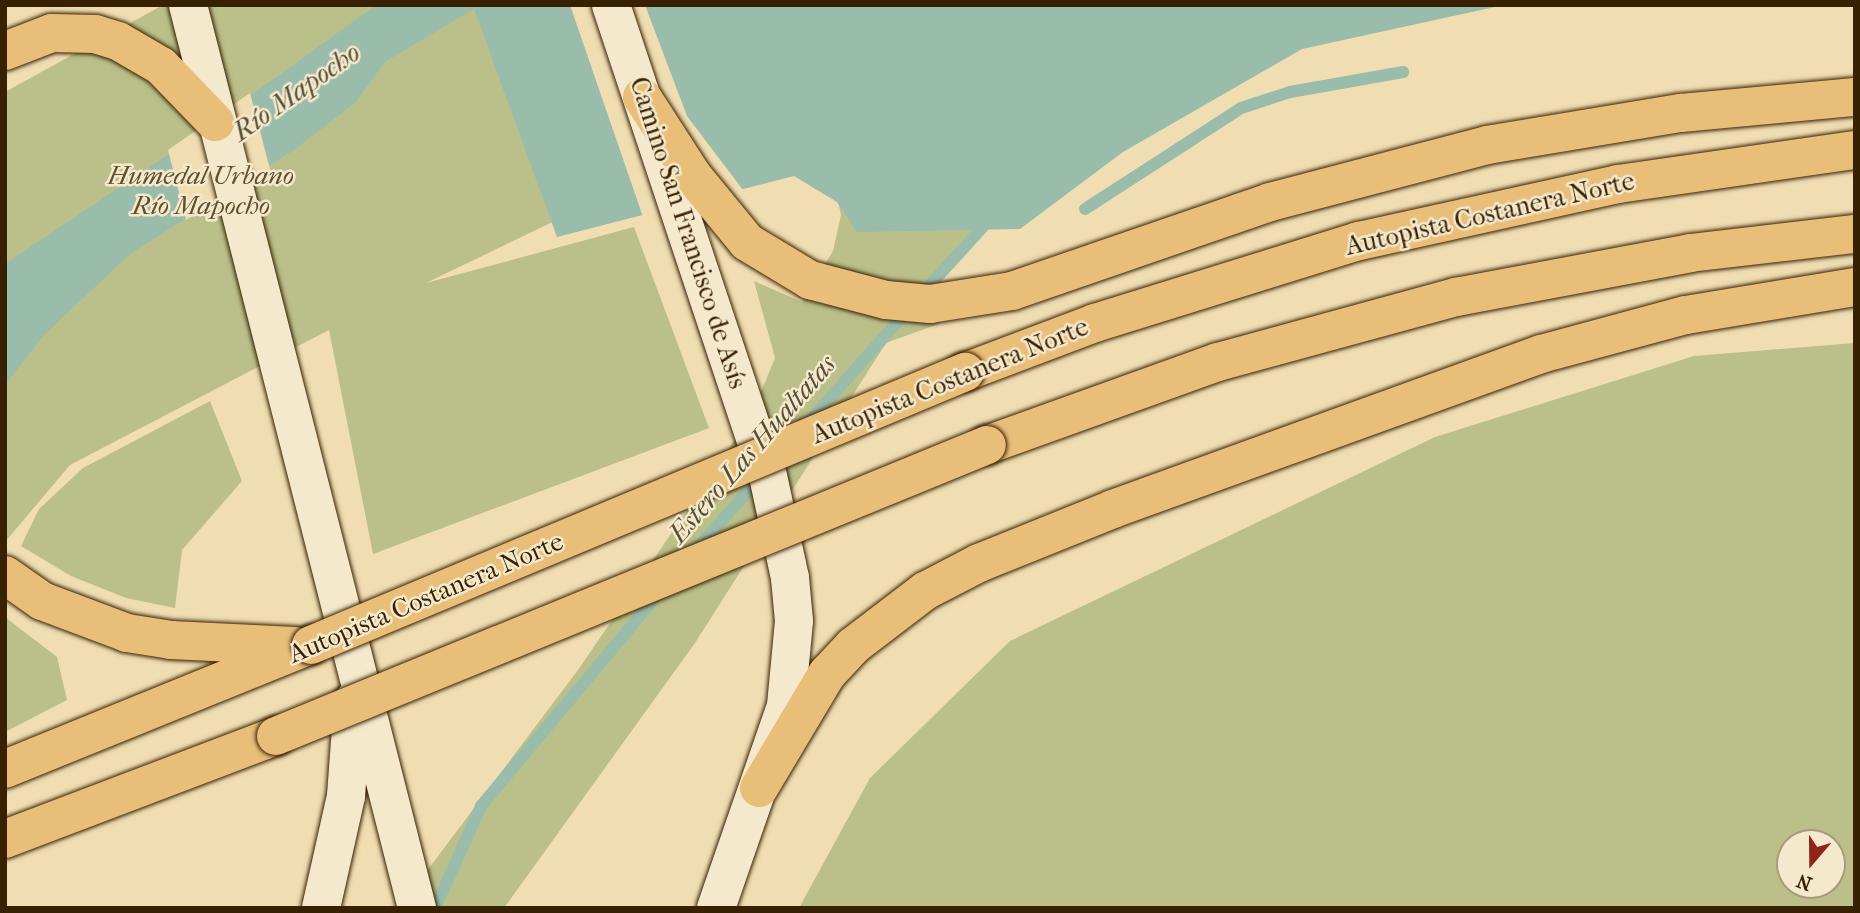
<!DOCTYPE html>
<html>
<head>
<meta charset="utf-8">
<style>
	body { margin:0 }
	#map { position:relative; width:1860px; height:913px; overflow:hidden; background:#f0ddb2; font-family:"IM FELL French Canon",serif }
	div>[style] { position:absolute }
	.green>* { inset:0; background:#bbc08b }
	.water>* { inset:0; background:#9abcab }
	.pier>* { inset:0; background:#f0ddb2 }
	.stream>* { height:12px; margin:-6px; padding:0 6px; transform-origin:6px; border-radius:6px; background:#9abcab }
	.roads { filter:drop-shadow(0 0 2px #382002) drop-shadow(0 0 2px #382002) }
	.secondary>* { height:38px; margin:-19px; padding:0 19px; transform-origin:19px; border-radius:19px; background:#f5e9cd }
	.motorway>* { height:38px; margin:-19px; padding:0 19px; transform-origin:19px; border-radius:19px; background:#e8be79 }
	.bridges { filter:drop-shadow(0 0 2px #382002) drop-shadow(0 0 2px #382002) }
	.motorway-bridge>* { height:38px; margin:-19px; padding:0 19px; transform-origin:19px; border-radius:19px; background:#e8be79 }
	span { translate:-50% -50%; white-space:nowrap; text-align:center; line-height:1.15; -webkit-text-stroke:5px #f5e9cd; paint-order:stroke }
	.park-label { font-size:26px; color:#5f502b; font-style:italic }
	.street-label { font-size:26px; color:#382002 }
	.water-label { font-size:28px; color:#554f35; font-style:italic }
	.frame { position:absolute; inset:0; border:7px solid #382002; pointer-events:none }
	.north { position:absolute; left:1776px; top:829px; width:70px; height:70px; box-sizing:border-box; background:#f5e9cd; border:2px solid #a9997c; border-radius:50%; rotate:200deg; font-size:19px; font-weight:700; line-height:28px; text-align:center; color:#382002 }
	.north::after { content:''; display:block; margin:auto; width:24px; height:32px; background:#8f2418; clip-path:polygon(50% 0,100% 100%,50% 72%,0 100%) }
</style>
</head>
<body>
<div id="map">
	<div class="green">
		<i style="clip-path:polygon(163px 5px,1412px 5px,1254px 49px,1003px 198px,899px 321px,941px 323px,886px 343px,695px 643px,504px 908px,399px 908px,578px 670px,750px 418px,775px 358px,754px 281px,802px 302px,833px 251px,841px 215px,834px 183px,811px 158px,594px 202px,426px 283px,634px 227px,709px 428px,373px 554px,329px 330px,70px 465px,5px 542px,5px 92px)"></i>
		<i style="clip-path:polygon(evenodd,1855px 343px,1855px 908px,799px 908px,870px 778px,1010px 641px,1435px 437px,1694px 356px,1855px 343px,1832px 843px,1832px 885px,1790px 885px,1790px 843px,1832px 843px)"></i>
		<i style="clip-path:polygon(210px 401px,242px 481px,182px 550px,175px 608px,126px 598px,71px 576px,21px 546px,39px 509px,83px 468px)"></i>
		<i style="clip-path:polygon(5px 617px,57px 657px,67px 700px,5px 732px)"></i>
	</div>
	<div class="water">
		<i style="clip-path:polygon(376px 5px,1504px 5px,1302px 49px,1123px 152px,1020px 229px,857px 232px,837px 202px,794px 176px,557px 237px,474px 9px,385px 62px,355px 103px,294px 150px,130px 254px,43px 336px,5px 385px,5px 264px,178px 148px)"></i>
	</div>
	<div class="pier">
		<i style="clip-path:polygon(570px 5px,645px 5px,687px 116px,743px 190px,643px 217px)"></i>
		<i style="clip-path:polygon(250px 93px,270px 169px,186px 220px,168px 150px)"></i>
	</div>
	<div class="stream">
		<i style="left:1085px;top:209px;width:186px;rotate:-32.9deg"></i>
		<i style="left:1241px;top:108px;width:52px;rotate:-18.1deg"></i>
		<i style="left:1290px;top:92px;width:115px;rotate:-10deg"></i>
		<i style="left:920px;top:296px;width:104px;rotate:-47.7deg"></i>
		<i style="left:806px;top:425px;width:154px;rotate:-48.4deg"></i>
		<i style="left:695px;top:551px;width:101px;rotate:-48.6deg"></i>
		<i style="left:435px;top:908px;width:112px;rotate:-65.7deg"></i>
		<i style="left:481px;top:806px;width:280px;rotate:-50.1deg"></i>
	</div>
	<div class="roads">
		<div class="secondary">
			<i style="left:188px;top:5px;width:932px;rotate:75.77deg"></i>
			<i style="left:611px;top:5px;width:496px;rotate:71.6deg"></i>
			<i style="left:768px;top:476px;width:104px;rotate:77.8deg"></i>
			<i style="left:790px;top:578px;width:43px;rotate:84.7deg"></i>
			<i style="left:794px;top:621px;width:85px;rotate:95.4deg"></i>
			<i style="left:786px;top:706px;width:214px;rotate:109.1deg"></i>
			<i style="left:321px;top:908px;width:115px;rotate:-77.4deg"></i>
			<i style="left:346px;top:796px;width:95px;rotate:-85.8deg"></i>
		</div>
		<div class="motorway">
			<i style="left:5px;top:51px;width:50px;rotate:-21deg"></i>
			<i style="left:52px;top:33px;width:43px;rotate:1.3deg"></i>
			<i style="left:95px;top:34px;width:24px;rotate:17deg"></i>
			<i style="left:118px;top:41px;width:50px;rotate:30.2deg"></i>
			<i style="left:161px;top:66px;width:78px;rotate:46deg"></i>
			<i style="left:642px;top:97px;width:94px;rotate:57.2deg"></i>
			<i style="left:693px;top:176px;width:85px;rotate:50.7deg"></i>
			<i style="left:747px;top:242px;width:74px;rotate:31.1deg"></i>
			<i style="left:810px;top:280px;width:79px;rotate:14.7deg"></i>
			<i style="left:886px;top:300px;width:44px;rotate:5.2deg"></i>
			<i style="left:930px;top:304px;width:83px;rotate:-9deg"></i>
			<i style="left:1012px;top:291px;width:273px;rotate:-19deg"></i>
			<i style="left:1270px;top:202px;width:224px;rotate:-14.7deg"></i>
			<i style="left:1487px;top:145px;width:197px;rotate:-9.4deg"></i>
			<i style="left:1681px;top:113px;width:175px;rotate:-5.3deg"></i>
			<i style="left:965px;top:372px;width:139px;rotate:-20.7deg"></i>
			<i style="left:1095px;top:323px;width:276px;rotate:-17.3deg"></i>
			<i style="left:1359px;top:241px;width:265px;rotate:-12.4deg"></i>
			<i style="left:1618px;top:184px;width:239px;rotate:-8.2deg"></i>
			<i style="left:987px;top:445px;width:245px;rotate:-19.8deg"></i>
			<i style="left:1218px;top:362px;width:247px;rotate:-15.3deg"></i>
			<i style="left:1456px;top:297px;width:238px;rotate:-10.6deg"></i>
			<i style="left:1690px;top:253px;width:166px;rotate:-6.6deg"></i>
			<i style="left:5px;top:575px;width:45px;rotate:35.1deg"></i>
			<i style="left:42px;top:601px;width:91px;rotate:20.6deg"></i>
			<i style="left:127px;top:633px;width:45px;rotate:9deg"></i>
			<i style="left:171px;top:640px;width:124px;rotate:2.8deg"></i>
			<i style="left:5px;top:769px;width:330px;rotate:-22.1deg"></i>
			<i style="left:759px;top:788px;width:133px;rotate:-59.2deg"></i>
			<i style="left:827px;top:674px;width:38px;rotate:-47deg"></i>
			<i style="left:853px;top:646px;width:91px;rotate:-37.4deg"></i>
			<i style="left:925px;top:591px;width:61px;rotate:-27.4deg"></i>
			<i style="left:979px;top:563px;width:144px;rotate:-21.9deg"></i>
			<i style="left:1113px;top:509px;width:455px;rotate:-19.9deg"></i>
			<i style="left:1541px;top:354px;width:150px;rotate:-15.1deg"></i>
			<i style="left:1686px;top:315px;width:171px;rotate:-9.4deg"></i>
			<i style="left:5px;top:839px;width:290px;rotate:-20.8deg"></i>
		</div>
	</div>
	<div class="bridges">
		<div class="motorway-bridge">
			<i style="left:311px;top:645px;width:709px;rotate:-22.66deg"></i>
			<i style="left:276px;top:736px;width:768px;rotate:-22.26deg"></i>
		</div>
	</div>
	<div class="park-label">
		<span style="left:201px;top:191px">Humedal Urbano<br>Río Mapocho</span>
	</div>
	<div class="street-label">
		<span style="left:1490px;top:214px;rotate:-13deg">Autopista Costanera Norte</span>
		<span style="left:688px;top:233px;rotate:72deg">Camino San Francisco de Asís</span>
		<span style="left:950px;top:381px;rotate:-22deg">Autopista Costanera Norte</span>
		<span style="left:426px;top:598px;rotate:-23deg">Autopista Costanera Norte</span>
	</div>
	<div class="water-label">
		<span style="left:296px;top:92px;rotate:-35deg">Río Mapocho</span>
		<span style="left:752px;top:449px;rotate:-49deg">Estero Las Hualtatas</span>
	</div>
	<div class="frame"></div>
	<div class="north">N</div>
</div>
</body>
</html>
